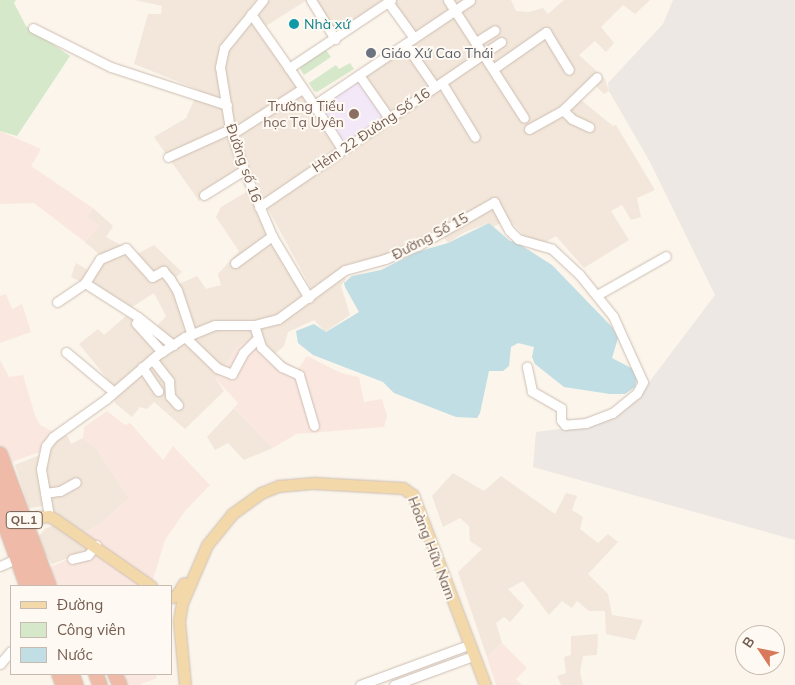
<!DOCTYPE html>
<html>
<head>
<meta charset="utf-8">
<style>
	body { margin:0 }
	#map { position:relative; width:795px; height:685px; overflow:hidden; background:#fbf5eb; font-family:Mulish,sans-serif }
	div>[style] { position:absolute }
	.residential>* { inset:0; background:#f2e7da }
	.commercial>* { inset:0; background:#fae8e0 }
	.industrial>* { inset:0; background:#ede8e3 }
	.education>* { inset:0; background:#f2e8f8; transform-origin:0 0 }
	.green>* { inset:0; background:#d6e8ca }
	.water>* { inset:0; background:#c1dee4 }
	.roads { filter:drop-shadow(0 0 1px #cdbdb2) drop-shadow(0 0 1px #cdbdb2) }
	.minor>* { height:9px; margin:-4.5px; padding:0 4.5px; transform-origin:4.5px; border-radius:4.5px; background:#fff }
	.major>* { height:11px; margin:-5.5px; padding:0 5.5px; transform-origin:5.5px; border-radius:5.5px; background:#f3d8aa }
	.highway>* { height:14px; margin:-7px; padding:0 7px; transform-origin:7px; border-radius:7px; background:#efbba8 }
	.dots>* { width:14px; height:14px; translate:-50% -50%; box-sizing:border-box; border:2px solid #fef9f2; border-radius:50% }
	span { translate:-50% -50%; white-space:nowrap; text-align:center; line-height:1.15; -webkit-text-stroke:4px #fef9f2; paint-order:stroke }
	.shield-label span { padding:1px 4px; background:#fef9f2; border:1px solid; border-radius:4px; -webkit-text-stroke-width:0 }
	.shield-label { font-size:12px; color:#745d50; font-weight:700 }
	.culture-label { font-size:14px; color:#0d838f }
	.left { translate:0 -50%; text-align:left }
	.worship-label { font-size:14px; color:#5b616d }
	.education-label { font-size:14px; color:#785e54 }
	.right { translate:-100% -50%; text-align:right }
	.street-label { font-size:14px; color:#745d50 }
	.legend { position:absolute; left:10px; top:585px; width:162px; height:90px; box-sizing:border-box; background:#fef9f2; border:1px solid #c7bbb1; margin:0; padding:6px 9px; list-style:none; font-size:15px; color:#745d50 }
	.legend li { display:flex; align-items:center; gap:10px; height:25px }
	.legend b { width:25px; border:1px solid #c7bbb1 }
	.north { position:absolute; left:735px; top:625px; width:50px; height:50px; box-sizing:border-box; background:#fef9f2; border:1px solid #c7bbb1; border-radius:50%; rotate:304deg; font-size:14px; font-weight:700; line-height:20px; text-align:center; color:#745d50 }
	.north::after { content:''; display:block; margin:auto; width:18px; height:22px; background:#d9795c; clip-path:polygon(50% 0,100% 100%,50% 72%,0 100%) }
</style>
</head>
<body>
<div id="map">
	<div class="residential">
		<i style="clip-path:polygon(135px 0,257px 0,247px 12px,338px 149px,255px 210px,307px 304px,341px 274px,346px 279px,341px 286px,350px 315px,325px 332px,314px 320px,288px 332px,284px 346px,274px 355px,216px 379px,224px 391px,185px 429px,154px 402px,147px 409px,140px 407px,132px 417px,115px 403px,114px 387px,79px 344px,98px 329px,104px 335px,126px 316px,141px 322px,163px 347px,173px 340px,157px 326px,166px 316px,154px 293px,132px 307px,71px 277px,76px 263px,91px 272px,101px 256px,85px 242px,98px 226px,86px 216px,93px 208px,113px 226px,106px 237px,137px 254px,154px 245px,182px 272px,176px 277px,179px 284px,197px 276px,206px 289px,221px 285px,218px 274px,239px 251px,216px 217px,221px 207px,258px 185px,249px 165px,199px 201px,154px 137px,186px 118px,199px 90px,134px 64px,148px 14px,161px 14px,162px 6px)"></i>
		<i style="clip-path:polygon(269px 0,307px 0,266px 26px,258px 15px)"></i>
		<i style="clip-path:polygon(315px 0,388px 0,337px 34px)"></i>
		<i style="clip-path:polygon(391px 0,511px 0,516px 11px,529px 12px,543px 8px,548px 14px,564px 0,650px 0,635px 14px,623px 5px,601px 27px,614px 43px,606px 52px,595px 41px,579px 55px,605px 79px,609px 91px,604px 94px,594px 84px,581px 100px,613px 126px,616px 125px,655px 190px,637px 198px,641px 217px,631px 220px,622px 205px,611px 211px,629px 240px,584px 268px,556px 236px,535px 248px,509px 219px,493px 227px,489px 223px,465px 232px,448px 243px,439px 230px,389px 255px,347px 264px,313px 292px,267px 207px,394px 119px,364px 77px,420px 39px)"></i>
		<i style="clip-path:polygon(234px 408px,273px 448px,244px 460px,228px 443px,215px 450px,207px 437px)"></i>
		<i style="clip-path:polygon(67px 435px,71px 444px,83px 438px,96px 448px,129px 498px,99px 525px,77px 536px,88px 549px,82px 553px,52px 564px,35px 540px,46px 528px,56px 525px,49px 505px,29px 508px,15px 465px,50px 451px,54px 440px)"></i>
		<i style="clip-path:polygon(453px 473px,484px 491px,501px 476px,555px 514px,566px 493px,577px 496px,572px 510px,583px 517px,580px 529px,598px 543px,608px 534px,618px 542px,588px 574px,608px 594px,612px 615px,643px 620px,635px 640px,606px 634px,605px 611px,589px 611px,577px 601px,572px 608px,562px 601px,549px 615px,523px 581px,508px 589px,524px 606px,510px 622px,504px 617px,496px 623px,502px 643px,487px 657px,458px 572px,482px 549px,470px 541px,469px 526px,460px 518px,443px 527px,432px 496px)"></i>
		<i style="clip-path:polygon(598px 634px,597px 655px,583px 656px,580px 672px,583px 685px,561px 685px,557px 676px,566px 673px,564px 657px,571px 655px,571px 636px)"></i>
	</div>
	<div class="commercial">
		<i style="clip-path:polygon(0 131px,41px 149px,31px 166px,93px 208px,86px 216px,99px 226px,85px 242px,34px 203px,0 204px)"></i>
		<i style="clip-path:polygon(6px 294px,12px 309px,22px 304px,31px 332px,0 343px,0 296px)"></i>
		<i style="clip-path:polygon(251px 339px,266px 345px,274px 355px,298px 369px,307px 356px,341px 373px,359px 377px,364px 402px,382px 399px,387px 416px,384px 427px,296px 434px,273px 448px,234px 408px,238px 403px,216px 379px,236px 347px)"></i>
		<i style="clip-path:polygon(0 360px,9px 377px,23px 375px,35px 415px,40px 425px,54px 432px,40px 452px,6px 464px,0 446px)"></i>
		<i style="clip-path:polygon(107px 411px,125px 425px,130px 423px,163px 460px,173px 446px,210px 485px,185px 511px,165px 540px,151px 586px,52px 586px,46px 569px,82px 553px,87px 549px,77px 536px,99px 525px,129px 498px,96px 448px,83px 438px,84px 427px)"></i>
		<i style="clip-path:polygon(502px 643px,527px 668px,516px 679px,522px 685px,496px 685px,487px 657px)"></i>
		<i style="clip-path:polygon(124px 674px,156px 674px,157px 678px,139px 685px,127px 685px)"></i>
	</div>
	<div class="industrial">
		<i style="clip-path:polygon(673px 0,795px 0,795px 540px,533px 467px,536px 432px,589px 425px,641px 393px,715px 295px,650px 162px,609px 91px,608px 83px,663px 24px)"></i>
	</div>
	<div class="education">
		<i style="left:360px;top:80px;width:47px;height:47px;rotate:58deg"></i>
	</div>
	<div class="green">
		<i style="clip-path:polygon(0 0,16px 0,14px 3px,26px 26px,70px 56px,17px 136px,0 131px)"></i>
		<i style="clip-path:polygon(329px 43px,331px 47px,326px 50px,331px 57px,304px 75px,297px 64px)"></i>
		<i style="clip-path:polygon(350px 63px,354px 69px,317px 92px,314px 91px,309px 83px,336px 65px,339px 69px)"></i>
	</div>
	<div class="water">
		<i style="clip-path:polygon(489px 223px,510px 241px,516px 242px,552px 265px,612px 327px,618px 338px,612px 358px,633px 369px,637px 379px,635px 387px,625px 394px,610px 394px,564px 387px,535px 364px,532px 357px,534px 347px,518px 343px,511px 347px,509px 366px,503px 371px,489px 371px,480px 413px,477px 418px,456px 417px,394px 393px,383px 382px,313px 355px,298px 343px,296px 331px,314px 324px,326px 332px,359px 312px,345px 287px,344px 283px,352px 276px,381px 270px,417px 252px,448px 243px)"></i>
	</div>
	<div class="roads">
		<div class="minor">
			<i style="left:263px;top:0;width:62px;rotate:129.1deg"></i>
			<i style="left:224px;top:48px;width:19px;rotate:102deg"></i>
			<i style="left:220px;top:67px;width:63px;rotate:80.8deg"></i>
			<i style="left:230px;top:129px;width:43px;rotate:71.1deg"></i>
			<i style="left:244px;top:170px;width:72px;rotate:67deg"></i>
			<i style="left:272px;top:236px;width:72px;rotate:59.2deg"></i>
			<i style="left:311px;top:0;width:46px;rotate:58.4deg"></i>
			<i style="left:391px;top:0;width:123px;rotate:146.3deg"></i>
			<i style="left:289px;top:68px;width:45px;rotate:56deg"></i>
			<i style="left:314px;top:105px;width:188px;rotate:-33.9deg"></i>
			<i style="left:448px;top:0;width:140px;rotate:57.2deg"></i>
			<i style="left:388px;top:2px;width:44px;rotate:54.2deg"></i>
			<i style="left:251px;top:14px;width:66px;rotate:54.9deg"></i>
			<i style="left:33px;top:28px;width:87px;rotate:26.6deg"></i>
			<i style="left:111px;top:67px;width:122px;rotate:18.1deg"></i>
			<i style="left:476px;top:42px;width:22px;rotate:-32deg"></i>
			<i style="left:405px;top:44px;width:52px;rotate:55.1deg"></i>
			<i style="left:493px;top:69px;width:65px;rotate:-34.9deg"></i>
			<i style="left:546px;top:32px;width:44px;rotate:58.8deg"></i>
			<i style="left:359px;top:75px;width:52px;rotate:55.1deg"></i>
			<i style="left:442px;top:83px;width:63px;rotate:58.6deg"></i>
			<i style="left:314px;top:105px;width:52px;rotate:57.5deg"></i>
			<i style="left:563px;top:110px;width:13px;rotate:45deg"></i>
			<i style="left:572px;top:119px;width:19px;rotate:25deg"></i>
			<i style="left:529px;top:129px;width:39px;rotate:-29deg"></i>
			<i style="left:563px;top:110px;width:47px;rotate:-44.1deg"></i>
			<i style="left:232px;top:134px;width:83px;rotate:-32.7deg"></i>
			<i style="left:168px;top:157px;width:68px;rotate:-24.3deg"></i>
			<i style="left:204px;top:195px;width:47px;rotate:-32deg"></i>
			<i style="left:259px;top:207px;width:293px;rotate:-34.3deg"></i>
			<i style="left:235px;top:263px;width:46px;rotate:-36.1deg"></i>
			<i style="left:85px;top:283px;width:63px;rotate:32.7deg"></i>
			<i style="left:138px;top:317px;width:45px;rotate:38.7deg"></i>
			<i style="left:597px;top:295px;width:79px;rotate:-29.5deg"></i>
			<i style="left:57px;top:302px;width:34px;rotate:-34deg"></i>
			<i style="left:85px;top:283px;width:28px;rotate:-58deg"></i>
			<i style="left:100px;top:259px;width:28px;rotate:-23deg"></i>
			<i style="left:126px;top:248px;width:39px;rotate:48deg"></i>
			<i style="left:152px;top:277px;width:13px;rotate:-29deg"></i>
			<i style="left:163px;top:271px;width:11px;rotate:49deg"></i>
			<i style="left:170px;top:279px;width:13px;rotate:58deg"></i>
			<i style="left:177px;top:290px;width:47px;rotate:71.6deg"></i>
			<i style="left:136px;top:323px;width:39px;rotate:48deg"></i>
			<i style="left:254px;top:325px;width:23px;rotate:72deg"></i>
			<i style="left:261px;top:347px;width:29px;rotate:44deg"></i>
			<i style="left:282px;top:367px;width:19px;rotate:25deg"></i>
			<i style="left:299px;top:375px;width:53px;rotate:73.6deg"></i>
			<i style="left:185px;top:337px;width:45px;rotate:44.1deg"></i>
			<i style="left:217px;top:368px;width:16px;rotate:22deg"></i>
			<i style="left:232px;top:374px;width:24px;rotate:-62deg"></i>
			<i style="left:243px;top:353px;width:18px;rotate:-45deg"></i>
			<i style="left:66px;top:352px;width:62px;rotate:39.8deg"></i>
			<i style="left:152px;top:359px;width:28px;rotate:52deg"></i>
			<i style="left:169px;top:381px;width:15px;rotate:86deg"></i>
			<i style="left:170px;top:396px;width:12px;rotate:48deg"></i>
			<i style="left:142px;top:367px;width:29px;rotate:56deg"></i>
			<i style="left:45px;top:493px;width:15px;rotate:-8deg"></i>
			<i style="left:60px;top:491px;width:18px;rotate:-29deg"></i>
			<i style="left:49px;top:516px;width:48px;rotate:-99.7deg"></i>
			<i style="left:41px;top:469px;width:24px;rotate:-78deg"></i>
			<i style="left:46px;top:446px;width:11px;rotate:-52deg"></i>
			<i style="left:53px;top:437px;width:65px;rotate:-35.6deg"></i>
			<i style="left:106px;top:399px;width:67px;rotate:-40.8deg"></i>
			<i style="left:157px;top:355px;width:33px;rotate:-33deg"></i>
			<i style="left:185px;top:337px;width:32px;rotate:-22deg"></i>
			<i style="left:215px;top:325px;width:39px"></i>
			<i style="left:254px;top:325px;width:25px;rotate:-14deg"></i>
			<i style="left:278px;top:319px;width:83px;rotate:-36.2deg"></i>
			<i style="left:345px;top:270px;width:41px;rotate:-15.4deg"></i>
			<i style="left:385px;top:259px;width:35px;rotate:-22deg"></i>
			<i style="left:417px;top:246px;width:89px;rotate:-29.7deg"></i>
			<i style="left:494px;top:202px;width:32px;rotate:62deg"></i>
			<i style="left:509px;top:230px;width:13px;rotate:45deg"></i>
			<i style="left:518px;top:239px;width:35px;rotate:16deg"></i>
			<i style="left:552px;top:249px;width:37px;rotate:43deg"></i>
			<i style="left:579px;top:274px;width:54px;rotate:51deg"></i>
			<i style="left:613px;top:316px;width:72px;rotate:65.6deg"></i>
			<i style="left:643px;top:382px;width:13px;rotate:119deg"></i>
			<i style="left:637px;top:393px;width:32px;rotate:141deg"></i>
			<i style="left:612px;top:413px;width:28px;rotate:159deg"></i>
			<i style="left:586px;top:423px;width:21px;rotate:175deg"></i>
			<i style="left:565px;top:425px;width:6px;rotate:-129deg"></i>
			<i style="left:561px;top:420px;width:12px;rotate:-90deg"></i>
			<i style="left:561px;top:408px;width:34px;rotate:-150deg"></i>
			<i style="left:532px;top:391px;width:25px;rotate:-102deg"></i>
			<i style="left:72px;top:559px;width:16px;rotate:-14deg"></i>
			<i style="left:88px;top:555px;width:13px;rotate:-51deg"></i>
			<i style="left:0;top:566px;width:12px;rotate:-24deg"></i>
			<i style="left:0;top:664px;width:17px;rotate:-50deg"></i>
			<i style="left:360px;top:685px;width:115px;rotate:-20.3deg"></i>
			<i style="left:394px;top:685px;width:84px;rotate:-20.2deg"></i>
		</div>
		<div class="major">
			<i style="left:24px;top:519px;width:25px;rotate:-7deg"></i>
			<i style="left:49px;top:516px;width:8px;rotate:30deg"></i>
			<i style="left:56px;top:520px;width:116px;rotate:34.8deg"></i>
			<i style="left:171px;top:597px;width:5px;rotate:-11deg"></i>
			<i style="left:176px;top:596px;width:15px;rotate:-58deg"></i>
			<i style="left:185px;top:685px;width:64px;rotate:-95.4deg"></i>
			<i style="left:179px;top:621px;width:18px;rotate:-81deg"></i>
			<i style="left:182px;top:603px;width:63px;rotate:-66.7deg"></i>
			<i style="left:207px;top:545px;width:40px;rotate:-51deg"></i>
			<i style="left:232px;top:514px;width:36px;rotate:-36deg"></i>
			<i style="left:261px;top:493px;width:18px;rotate:-22deg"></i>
			<i style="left:278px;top:486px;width:36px;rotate:-5deg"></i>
			<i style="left:314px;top:483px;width:89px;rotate:3.2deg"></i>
			<i style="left:403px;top:488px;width:12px;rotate:35deg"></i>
			<i style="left:413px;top:495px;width:203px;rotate:69.2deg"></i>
		</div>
		<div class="highway">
			<i style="left:0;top:454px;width:141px;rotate:69.6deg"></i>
			<i style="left:0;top:482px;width:111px;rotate:69.4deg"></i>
			<i style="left:0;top:511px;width:80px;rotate:70.2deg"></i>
			<i style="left:59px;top:674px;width:12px;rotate:70deg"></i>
			<i style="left:72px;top:674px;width:12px;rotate:70deg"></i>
			<i style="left:96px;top:674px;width:12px;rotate:70deg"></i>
			<i style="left:115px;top:674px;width:12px;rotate:66deg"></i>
		</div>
	</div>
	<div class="dots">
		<i style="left:294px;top:24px;background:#0f9aa8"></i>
		<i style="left:371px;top:53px;background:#6b7280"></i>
		<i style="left:354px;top:114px;background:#8d6e63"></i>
	</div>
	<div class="shield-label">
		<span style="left:24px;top:520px">QL.1</span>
	</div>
	<div class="culture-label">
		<span class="left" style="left:304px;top:24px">Nhà xứ</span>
	</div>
	<div class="worship-label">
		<span class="left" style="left:381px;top:53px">Giáo Xứ Cao Thái</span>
	</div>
	<div class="education-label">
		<span class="right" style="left:344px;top:114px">Trường Tiểu<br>học Tạ Uyên</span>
	</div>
	<div class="street-label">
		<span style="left:371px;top:130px;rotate:-34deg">Hẻm 22 Đường Số 16</span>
		<span style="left:244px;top:163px;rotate:71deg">Đường số 16</span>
		<span style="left:430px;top:236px;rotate:-28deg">Đường Số 15</span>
		<span style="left:432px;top:548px;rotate:69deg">Hoàng Hữu Nam</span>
	</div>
	<ul class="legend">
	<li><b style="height:6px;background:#f3d8aa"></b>Đường</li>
	<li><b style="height:14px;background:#d6e8ca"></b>Công viên</li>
	<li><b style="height:14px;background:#c1dee4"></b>Nước</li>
	</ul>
	<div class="north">B</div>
</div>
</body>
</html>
